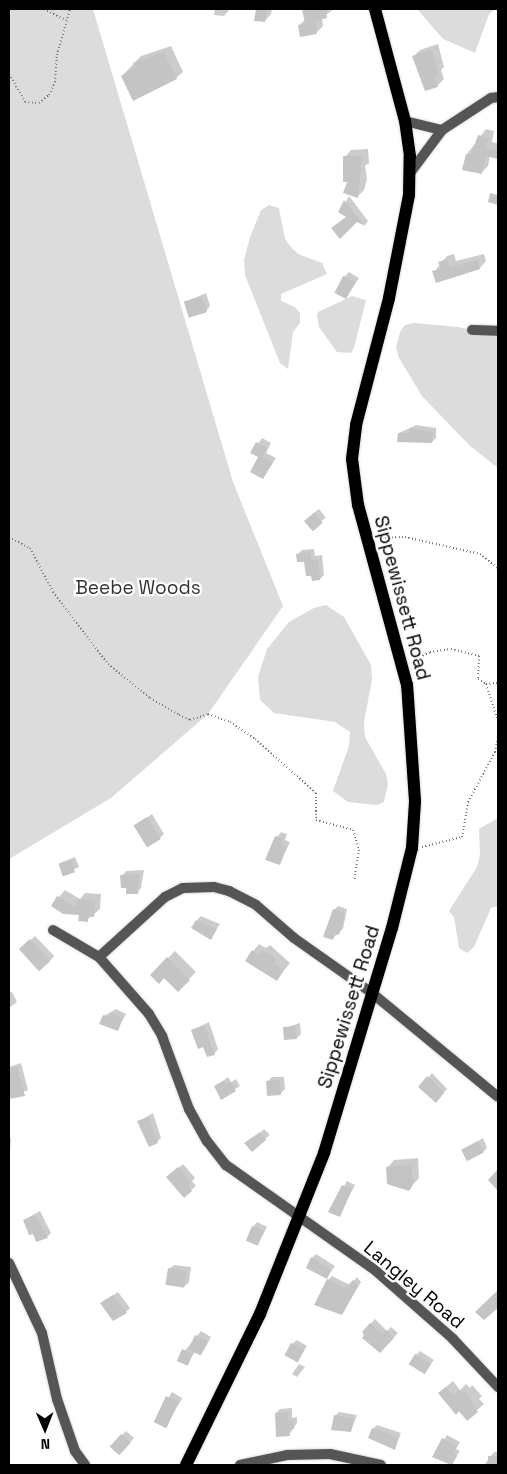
<!DOCTYPE html>
<html>
<head>
<meta charset="utf-8">
<style>
	body { margin:0 }
	#map { position:relative; width:507px; height:1474px; overflow:hidden; background:#fff; font-family:"Space Grotesk",sans-serif }
	div>[style] { position:absolute }
	.green>* { inset:0; background:#dcdcdc }
	.shadow>* { inset:0; background:#0003; transform-origin:0 0 }
	.building>* { inset:0; background:#c4c4c4; transform-origin:0 0 }
	.path>* { height:2px; margin-top:-1px; transform-origin:0; background:repeating-linear-gradient(90deg,#777 0 1px,transparent 0 3.5px) }
	.roads { filter:drop-shadow(0 0 1px #dbdbdb) drop-shadow(0 0 1px #dbdbdb) }
	.minor>* { height:10px; margin:-5px; padding:0 5px; transform-origin:5px; border-radius:5px; background:#555 }
	.major>* { height:12px; margin:-6px; padding:0 6px; transform-origin:6px; border-radius:6px; background:#000 }
	span { translate:-50% -50%; white-space:nowrap; text-align:center; line-height:1.15; -webkit-text-stroke:4.5px #fff; paint-order:stroke }
	.park-label { font-size:19px; color:#333 }
	.street-label { font-size:19px; color:#000 }
	.frame { position:absolute; inset:0; border:10px solid #000; pointer-events:none }
	.north { position:absolute; left:20px; top:1404px; width:50px; height:50px; -webkit-text-stroke:4px #fff; paint-order:stroke; rotate:179deg; font-size:14px; font-weight:700; line-height:20px; text-align:center; color:#000 }
	.north::after { content:''; display:block; margin:auto; width:18px; height:22px; background:#000; clip-path:polygon(50% 0,100% 100%,50% 72%,0 100%) }
</style>
</head>
<body>
<div id="map">
	<div class="green">
		<i style="clip-path:polygon(9px 9px,93px 9px,233px 482px,283px 606px,208px 714px,111px 798px,9px 859px)"></i>
		<i style="clip-path:polygon(417px 9px,495px 9px,489px 14px,475px 53px,443px 39px)"></i>
		<i style="clip-path:polygon(269px 205px,279px 208px,285px 239px,291px 247px,298px 254px,322px 263px,327px 274px,281px 294px,281px 301px,295px 307px,300px 313px,300px 323px,293px 332px,288px 369px,280px 363px,245px 275px,244px 260px,250px 237px,261px 210px)"></i>
		<i style="clip-path:polygon(352px 296px,366px 300px,354px 348px,351px 353px,337px 352px,319px 327px,317px 316px,318px 312px)"></i>
		<i style="clip-path:polygon(414px 323px,458px 327px,498px 336px,498px 468px,469px 445px,422px 396px,399px 358px,396px 347px,400px 332px,405px 325px)"></i>
		<i style="clip-path:polygon(326px 605px,344px 617px,371px 665px,372px 680px,364px 722px,365px 737px,386px 774px,388px 784px,384px 802px,377px 805px,348px 802px,333px 791px,349px 746px,350px 732px,335px 722px,274px 713px,260px 700px,258px 677px,267px 649px,289px 622px,314px 608px)"></i>
		<i style="clip-path:polygon(498px 818px,498px 906px,491px 908px,474px 947px,467px 953px,459px 948px,454px 917px,449px 911px,477px 867px,480px 855px,479px 829px)"></i>
	</div>
	<div class="shadow">
		<i style="clip-path:polygon(215px 9px,230px 9px,224px 16px,214px 15px)"></i>
		<i style="clip-path:polygon(257px 9px,272px 9px,271px 14px,265px 21px,255px 20px)"></i>
		<i style="clip-path:polygon(304px 9px,334px 9px,322px 18px,323px 26px,317px 32px,301px 36px,299px 25px,306px 19px)"></i>
		<i style="clip-path:polygon(438px 44px,444px 67px,441px 70px,444px 79px,437px 86px,414px 56px,420px 50px)"></i>
		<i style="clip-path:polygon(171px 46px,183px 72px,176px 78px,122px 76px,141px 56px)"></i>
		<i style="clip-path:polygon(486px 129px,494px 131px,492px 142px,498px 143px,498px 158px,490px 156px,488px 166px,481px 173px,467px 154px)"></i>
		<i style="clip-path:polygon(368px 149px,369px 163px,365px 166px,367px 179px,364px 190px,358px 196px,345px 157px,351px 150px)"></i>
		<i style="clip-path:polygon(349px 196px,368px 221px,365px 225px,340px 212px)"></i>
		<i style="clip-path:polygon(454px 254px,456px 261px,484px 254px,486px 261px,480px 268px,437px 281px,434px 272px,447px 256px)"></i>
		<i style="clip-path:polygon(349px 272px,359px 278px,347px 297px,344px 277px)"></i>
		<i style="clip-path:polygon(206px 293px,210px 306px,206px 311px,186px 302px)"></i>
		<i style="clip-path:polygon(416px 425px,436px 428px,436px 438px,432px 442px,399px 433px)"></i>
		<i style="clip-path:polygon(262px 438px,271px 443px,266px 453px,276px 458px,263px 478px,260px 456px,252px 452px)"></i>
		<i style="left:319px;top:509px;width:11px;height:19px;rotate:52deg"></i>
		<i style="clip-path:polygon(314px 549px,315px 556px,322px 555px,324px 575px,320px 579px,298px 554px,302px 550px)"></i>
		<i style="clip-path:polygon(152px 814px,164px 834px,160px 838px,135px 826px)"></i>
		<i style="clip-path:polygon(281px 832px,287px 834px,285px 840px,290px 842px,280px 864px,277px 837px)"></i>
		<i style="left:75px;top:857px;width:11px;height:17px;rotate:68deg"></i>
		<i style="clip-path:polygon(144px 870px,141px 888px,137px 893px,127px 886px,122px 876px,126px 871px)"></i>
		<i style="clip-path:polygon(65px 890px,80px 899px,85px 893px,101px 894px,100px 909px,87px 920px,80px 914px,52px 905px)"></i>
		<i style="clip-path:polygon(338px 906px,347px 909px,343px 929px,333px 938px,334px 910px)"></i>
		<i style="clip-path:polygon(201px 916px,220px 924px,210px 938px,197px 920px)"></i>
		<i style="left:35px;top:936px;width:28px;height:20px;rotate:46deg"></i>
		<i style="clip-path:polygon(259px 944px,266px 948px,270px 945px,290px 963px,277px 979px,246px 960px)"></i>
		<i style="clip-path:polygon(175px 951px,196px 972px,178px 990px,164px 976px,151px 975px)"></i>
		<i style="clip-path:polygon(12px 992px,17px 1002px,9px 1008px,9px 993px)"></i>
		<i style="clip-path:polygon(116px 1009px,126px 1014px,117px 1030px,104px 1016px)"></i>
		<i style="clip-path:polygon(209px 1022px,218px 1049px,214px 1054px,192px 1031px)"></i>
		<i style="clip-path:polygon(300px 1023px,301px 1034px,297px 1038px,285px 1028px)"></i>
		<i style="clip-path:polygon(21px 1063px,28px 1090px,10px 1097px,9px 1067px)"></i>
		<i style="clip-path:polygon(432px 1073px,447px 1089px,436px 1101px,420px 1087px)"></i>
		<i style="clip-path:polygon(228px 1077px,231px 1082px,236px 1079px,240px 1086px,221px 1098px,216px 1086px)"></i>
		<i style="clip-path:polygon(272px 1077px,284px 1077px,285px 1089px,280px 1094px,267px 1082px)"></i>
		<i style="clip-path:polygon(153px 1113px,161px 1138px,157px 1142px,138px 1122px)"></i>
		<i style="left:264px;top:1129px;width:8px;height:23px;rotate:45deg"></i>
		<i style="clip-path:polygon(9px 1138px,11px 1138px,9px 1168px)"></i>
		<i style="clip-path:polygon(483px 1138px,487px 1148px,483px 1152px,463px 1151px)"></i>
		<i style="clip-path:polygon(418px 1158px,419px 1178px,408px 1190px,388px 1167px,394px 1160px)"></i>
		<i style="clip-path:polygon(183px 1164px,195px 1178px,192px 1181px,196px 1186px,184px 1196px,172px 1173px)"></i>
		<i style="clip-path:polygon(347px 1181px,355px 1185px,339px 1216px,330px 1211px)"></i>
		<i style="clip-path:polygon(40px 1211px,51px 1233px,47px 1237px,24px 1220px)"></i>
		<i style="clip-path:polygon(257px 1222px,267px 1227px,258px 1244px,253px 1227px)"></i>
		<i style="clip-path:polygon(316px 1254px,335px 1266px,327px 1277px,312px 1258px)"></i>
		<i style="clip-path:polygon(174px 1265px,191px 1267px,189px 1282px,185px 1286px,169px 1269px)"></i>
		<i style="clip-path:polygon(332px 1276px,350px 1285px,357px 1277px,361px 1282px,342px 1314px,328px 1280px)"></i>
		<i style="clip-path:polygon(118px 1292px,130px 1308px,126px 1312px,101px 1304px)"></i>
		<i style="clip-path:polygon(375px 1319px,387px 1331px,391px 1327px,398px 1333px,380px 1352px,363px 1332px)"></i>
		<i style="clip-path:polygon(201px 1331px,211px 1337px,204px 1350px,200px 1354px,195px 1352px,186px 1364px,178px 1359px)"></i>
		<i style="clip-path:polygon(297px 1340px,307px 1346px,297px 1361px,292px 1344px)"></i>
		<i style="clip-path:polygon(420px 1351px,434px 1360px,424px 1372px,416px 1355px)"></i>
		<i style="clip-path:polygon(299px 1364px,305px 1367px,297px 1377px,292px 1374px)"></i>
		<i style="clip-path:polygon(453px 1381px,460px 1390px,466px 1384px,470px 1388px,472px 1385px,482px 1396px,479px 1399px,484px 1404px,467px 1419px,439px 1393px)"></i>
		<i style="left:172px;top:1392px;width:12px;height:34px;rotate:31deg"></i>
		<i style="clip-path:polygon(292px 1408px,292px 1418px,297px 1417px,297px 1423px,289px 1435px,276px 1413px,280px 1409px)"></i>
		<i style="clip-path:polygon(339px 1412px,357px 1415px,351px 1431px,335px 1416px)"></i>
		<i style="clip-path:polygon(377px 1425px,401px 1433px,395px 1449px,373px 1429px)"></i>
		<i style="clip-path:polygon(126px 1431px,134px 1438px,124px 1450px,111px 1447px)"></i>
		<i style="clip-path:polygon(447px 1435px,460px 1442px,456px 1449px,460px 1451px,451px 1465px,433px 1457px)"></i>
		<i style="clip-path:polygon(494px 1452px,498px 1452px,498px 1465px,484px 1465px)"></i>
	</div>
	<div class="building">
		<i style="clip-path:polygon(256px 9px,267px 9px,265px 22px,254px 21px)"></i>
		<i style="clip-path:polygon(302px 9px,326px 9px,327px 18px,315px 21px,317px 34px,300px 37px,298px 25px,305px 24px)"></i>
		<i style="clip-path:polygon(431px 50px,439px 74px,434px 76px,438px 87px,425px 91px,412px 56px)"></i>
		<i style="clip-path:polygon(164px 52px,177px 79px,133px 101px,121px 76px,135px 67px,133px 63px)"></i>
		<i style="clip-path:polygon(478px 135px,489px 138px,486px 148px,498px 151px,498px 159px,486px 156px,482px 174px,462px 170px,466px 154px,471px 155px)"></i>
		<i style="clip-path:polygon(343px 156px,362px 156px,358px 198px,343px 193px,347px 182px,343px 182px)"></i>
		<i style="clip-path:polygon(490px 193px,498px 195px,498px 205px,488px 202px)"></i>
		<i style="clip-path:polygon(344px 200px,365px 226px,357px 222px,340px 239px,331px 228px,346px 217px,338px 212px)"></i>
		<i style="clip-path:polygon(447px 259px,450px 267px,478px 260px,480px 269px,436px 283px,432px 271px,441px 269px,438px 262px)"></i>
		<i style="left:343px;top:276px;width:13px;height:19px;rotate:27deg"></i>
		<i style="left:202px;top:296px;width:17px;height:19px;rotate:73deg"></i>
		<i style="clip-path:polygon(410px 428px,433px 432px,432px 443px,397px 442px,398px 433px,410px 433px)"></i>
		<i style="clip-path:polygon(256px 442px,267px 448px,262px 457px,273px 462px,263px 479px,250px 472px,258px 457px,250px 453px)"></i>
		<i style="left:314px;top:513px;width:13px;height:13px;rotate:48deg"></i>
		<i style="clip-path:polygon(310px 552px,311px 560px,318px 559px,320px 580px,312px 581px,311px 576px,306px 576px,304px 562px,297px 562px,296px 554px)"></i>
		<i style="left:147px;top:817px;width:26px;height:16px;rotate:58deg"></i>
		<i style="clip-path:polygon(275px 836px,283px 838px,281px 844px,286px 846px,280px 865px,265px 860px)"></i>
		<i style="left:71px;top:860px;width:13px;height:13px;rotate:72deg"></i>
		<i style="clip-path:polygon(140px 874px,138px 894px,126px 894px,126px 888px,121px 888px,120px 875px)"></i>
		<i style="clip-path:polygon(57px 896px,76px 907px,77px 899px,95px 901px,94px 917px,88px 916px,88px 922px,78px 921px,79px 915px,63px 914px,51px 906px)"></i>
		<i style="clip-path:polygon(333px 909px,344px 913px,344px 918px,339px 935px,335px 934px,333px 940px,323px 937px)"></i>
		<i style="clip-path:polygon(196px 920px,217px 929px,211px 940px,191px 928px)"></i>
		<i style="left:30px;top:939px;width:30px;height:15px;rotate:48deg"></i>
		<i style="clip-path:polygon(252px 950px,259px 955px,262px 950px,276px 959px,274px 963px,284px 970px,277px 981px,245px 961px)"></i>
		<i style="clip-path:polygon(167px 957px,190px 980px,178px 992px,164px 978px,159px 984px,150px 975px)"></i>
		<i style="clip-path:polygon(111px 1013px,123px 1018px,118px 1031px,99px 1024px,103px 1015px,109px 1017px)"></i>
		<i style="clip-path:polygon(204px 1025px,215px 1055px,207px 1057px,203px 1047px,198px 1049px,191px 1030px)"></i>
		<i style="left:296px;top:1026px;width:13px;height:13px;rotate:86deg"></i>
		<i style="clip-path:polygon(17px 1067px,25px 1096px,9px 1099px,9px 1068px)"></i>
		<i style="clip-path:polygon(427px 1076px,444px 1093px,436px 1103px,418px 1087px)"></i>
		<i style="left:280px;top:1080px;width:15px;height:14px;rotate:86deg"></i>
		<i style="clip-path:polygon(223px 1081px,226px 1085px,231px 1082px,236px 1091px,221px 1100px,214px 1086px)"></i>
		<i style="clip-path:polygon(149px 1117px,158px 1143px,149px 1147px,137px 1121px)"></i>
		<i style="clip-path:polygon(260px 1132px,266px 1140px,252px 1152px,244px 1143px)"></i>
		<i style="left:478px;top:1141px;width:13px;height:19px;rotate:63deg"></i>
		<i style="clip-path:polygon(412px 1164px,413px 1185px,409px 1191px,387px 1184px,386px 1167px)"></i>
		<i style="clip-path:polygon(178px 1167px,191px 1183px,188px 1186px,192px 1191px,184px 1198px,166px 1177px)"></i>
		<i style="clip-path:polygon(498px 1169px,498px 1191px,488px 1180px)"></i>
		<i style="clip-path:polygon(342px 1185px,352px 1189px,340px 1217px,328px 1212px)"></i>
		<i style="clip-path:polygon(35px 1215px,48px 1238px,36px 1242px,33px 1234px,29px 1235px,23px 1220px)"></i>
		<i style="left:252px;top:1226px;width:13px;height:16px;rotate:23deg"></i>
		<i style="clip-path:polygon(311px 1257px,331px 1270px,327px 1279px,306px 1268px)"></i>
		<i style="left:168px;top:1268px;width:19px;height:17px;rotate:9deg"></i>
		<i style="clip-path:polygon(327px 1279px,345px 1288px,353px 1280px,358px 1286px,342px 1315px,314px 1305px)"></i>
		<i style="clip-path:polygon(498px 1290px,498px 1308px,484px 1320px,475px 1312px)"></i>
		<i style="clip-path:polygon(113px 1295px,127px 1313px,113px 1321px,100px 1303px)"></i>
		<i style="clip-path:polygon(370px 1323px,383px 1334px,386px 1330px,394px 1338px,380px 1353px,362px 1338px,364px 1335px,362px 1332px)"></i>
		<i style="left:195px;top:1335px;width:14px;height:16px;rotate:25deg"></i>
		<i style="left:291px;top:1343px;width:15px;height:14px;rotate:28deg"></i>
		<i style="left:182px;top:1349px;width:12px;height:13px;rotate:24deg"></i>
		<i style="left:415px;top:1354px;width:19px;height:12px;rotate:32deg"></i>
		<i style="clip-path:polygon(446px 1387px,453px 1395px,459px 1390px,462px 1394px,465px 1391px,478px 1412px,467px 1421px,459px 1411px,456px 1415px,438px 1393px)"></i>
		<i style="left:166px;top:1396px;width:14px;height:29px;rotate:25deg"></i>
		<i style="clip-path:polygon(288px 1412px,288px 1421px,293px 1421px,294px 1429px,289px 1429px,290px 1436px,276px 1437px,275px 1413px)"></i>
		<i style="clip-path:polygon(334px 1415px,354px 1419px,351px 1432px,331px 1430px)"></i>
		<i style="clip-path:polygon(372px 1428px,398px 1437px,395px 1450px,368px 1438px)"></i>
		<i style="left:121px;top:1434px;width:13px;height:17px;rotate:42deg"></i>
		<i style="clip-path:polygon(442px 1438px,457px 1446px,453px 1454px,457px 1456px,452px 1465px,432px 1457px)"></i>
		<i style="left:488px;top:1456px;width:10px;height:9px"></i>
	</div>
	<div class="path">
		<i style="left:44px;top:9px;width:25px;rotate:27deg"></i>
		<i style="left:9px;top:74px;width:32px;rotate:60deg"></i>
		<i style="left:25px;top:102px;width:14px;rotate:4deg"></i>
		<i style="left:39px;top:103px;width:13px;rotate:-39deg"></i>
		<i style="left:49px;top:95px;width:14px;rotate:-65deg"></i>
		<i style="left:55px;top:82px;width:27px;rotate:-86deg"></i>
		<i style="left:57px;top:55px;width:48px;rotate:-74.2deg"></i>
		<i style="left:9px;top:537px;width:24px;rotate:28deg"></i>
		<i style="left:30px;top:548px;width:50px;rotate:62.4deg"></i>
		<i style="left:53px;top:592px;width:91px;rotate:52.6deg"></i>
		<i style="left:108px;top:664px;width:54px;rotate:39deg"></i>
		<i style="left:150px;top:698px;width:34px;rotate:30deg"></i>
		<i style="left:179px;top:715px;width:12px;rotate:24deg"></i>
		<i style="left:190px;top:720px;width:19px;rotate:-18deg"></i>
		<i style="left:208px;top:714px;width:23px;rotate:20deg"></i>
		<i style="left:230px;top:722px;width:30px;rotate:34deg"></i>
		<i style="left:255px;top:739px;width:81px;rotate:41.5deg"></i>
		<i style="left:316px;top:793px;width:27px;rotate:90deg"></i>
		<i style="left:316px;top:820px;width:38px;rotate:15deg"></i>
		<i style="left:353px;top:830px;width:21px;rotate:73deg"></i>
		<i style="left:359px;top:850px;width:31px;rotate:99deg"></i>
		<i style="left:378px;top:538px;width:27px;rotate:-2deg"></i>
		<i style="left:405px;top:537px;width:77px;rotate:12.8deg"></i>
		<i style="left:480px;top:554px;width:23px;rotate:38deg"></i>
		<i style="left:413px;top:660px;width:19px;rotate:-25deg"></i>
		<i style="left:430px;top:652px;width:21px;rotate:-8deg"></i>
		<i style="left:451px;top:649px;width:29px;rotate:14deg"></i>
		<i style="left:479px;top:656px;width:23px;rotate:92deg"></i>
		<i style="left:478px;top:679px;width:9px;rotate:32deg"></i>
		<i style="left:486px;top:684px;width:38px;rotate:72deg"></i>
		<i style="left:486px;top:684px;width:12px;rotate:-5deg"></i>
		<i style="left:422px;top:847px;width:41px;rotate:-14deg"></i>
		<i style="left:462px;top:837px;width:36px;rotate:-80deg"></i>
		<i style="left:468px;top:802px;width:57px;rotate:-61.6deg"></i>
		<i style="left:495px;top:752px;width:16px;rotate:-79deg"></i>
	</div>
	<div class="roads">
		<div class="minor">
			<i style="left:405px;top:121px;width:38px;rotate:14deg"></i>
			<i style="left:410px;top:173px;width:54px;rotate:-53.3deg"></i>
			<i style="left:442px;top:130px;width:59px;rotate:-33.1deg"></i>
			<i style="left:491px;top:98px;width:7px;rotate:-8deg"></i>
			<i style="left:472px;top:330px;width:26px;rotate:2deg"></i>
			<i style="left:53px;top:930px;width:53px;rotate:30.4deg"></i>
			<i style="left:99px;top:957px;width:76px;rotate:48.7deg"></i>
			<i style="left:149px;top:1014px;width:26px;rotate:59deg"></i>
			<i style="left:162px;top:1036px;width:78px;rotate:69.7deg"></i>
			<i style="left:189px;top:1109px;width:37px;rotate:61deg"></i>
			<i style="left:207px;top:1141px;width:31px;rotate:52deg"></i>
			<i style="left:226px;top:1165px;width:184px;rotate:35.2deg"></i>
			<i style="left:376px;top:1271px;width:103px;rotate:41.4deg"></i>
			<i style="left:453px;top:1339px;width:66px;rotate:46.8deg"></i>
			<i style="left:99px;top:957px;width:89px;rotate:-42.3deg"></i>
			<i style="left:165px;top:897px;width:20px;rotate:-27deg"></i>
			<i style="left:183px;top:888px;width:31px;rotate:-2deg"></i>
			<i style="left:214px;top:887px;width:16px;rotate:15deg"></i>
			<i style="left:229px;top:891px;width:30px;rotate:27deg"></i>
			<i style="left:256px;top:905px;width:50px;rotate:41deg"></i>
			<i style="left:294px;top:938px;width:95px;rotate:35.2deg"></i>
			<i style="left:372px;top:993px;width:163px;rotate:39.5deg"></i>
			<i style="left:9px;top:1263px;width:77px;rotate:64.8deg"></i>
			<i style="left:42px;top:1333px;width:68px;rotate:77.2deg"></i>
			<i style="left:57px;top:1399px;width:55px;rotate:70.9deg"></i>
			<i style="left:75px;top:1451px;width:17px;rotate:54deg"></i>
			<i style="left:240px;top:1465px;width:48px;rotate:-12deg"></i>
			<i style="left:287px;top:1455px;width:43px;rotate:-1.3deg"></i>
			<i style="left:330px;top:1454px;width:52px;rotate:12.2deg"></i>
		</div>
		<div class="major">
			<i style="left:186px;top:1465px;width:168px;rotate:-63.9deg"></i>
			<i style="left:260px;top:1314px;width:173px;rotate:-68.3deg"></i>
			<i style="left:324px;top:1153px;width:235px;rotate:-73.2deg"></i>
			<i style="left:392px;top:928px;width:82px;rotate:-76deg"></i>
			<i style="left:412px;top:848px;width:47px;rotate:-86.3deg"></i>
			<i style="left:415px;top:801px;width:116px;rotate:-93.9deg"></i>
			<i style="left:407px;top:685px;width:187px;rotate:-105.2deg"></i>
			<i style="left:358px;top:505px;width:46px;rotate:-97.4deg"></i>
			<i style="left:352px;top:459px;width:34px;rotate:-83deg"></i>
			<i style="left:356px;top:425px;width:131px;rotate:-75.4deg"></i>
			<i style="left:389px;top:298px;width:105px;rotate:-79deg"></i>
			<i style="left:409px;top:195px;width:39px;rotate:-89deg"></i>
			<i style="left:410px;top:156px;width:35px;rotate:-98deg"></i>
			<i style="left:405px;top:121px;width:116px;rotate:-105deg"></i>
		</div>
	</div>
	<div class="park-label">
		<span style="left:138px;top:588px">Beebe Woods</span>
	</div>
	<div class="street-label">
		<span style="left:402px;top:598px;rotate:75deg">Sippewissett Road</span>
		<span style="left:349px;top:1007px;rotate:-73deg">Sippewissett Road</span>
		<span style="left:414px;top:1285px;rotate:40deg">Langley Road</span>
	</div>
	<div class="frame"></div>
	<div class="north">N</div>
</div>
</body>
</html>
